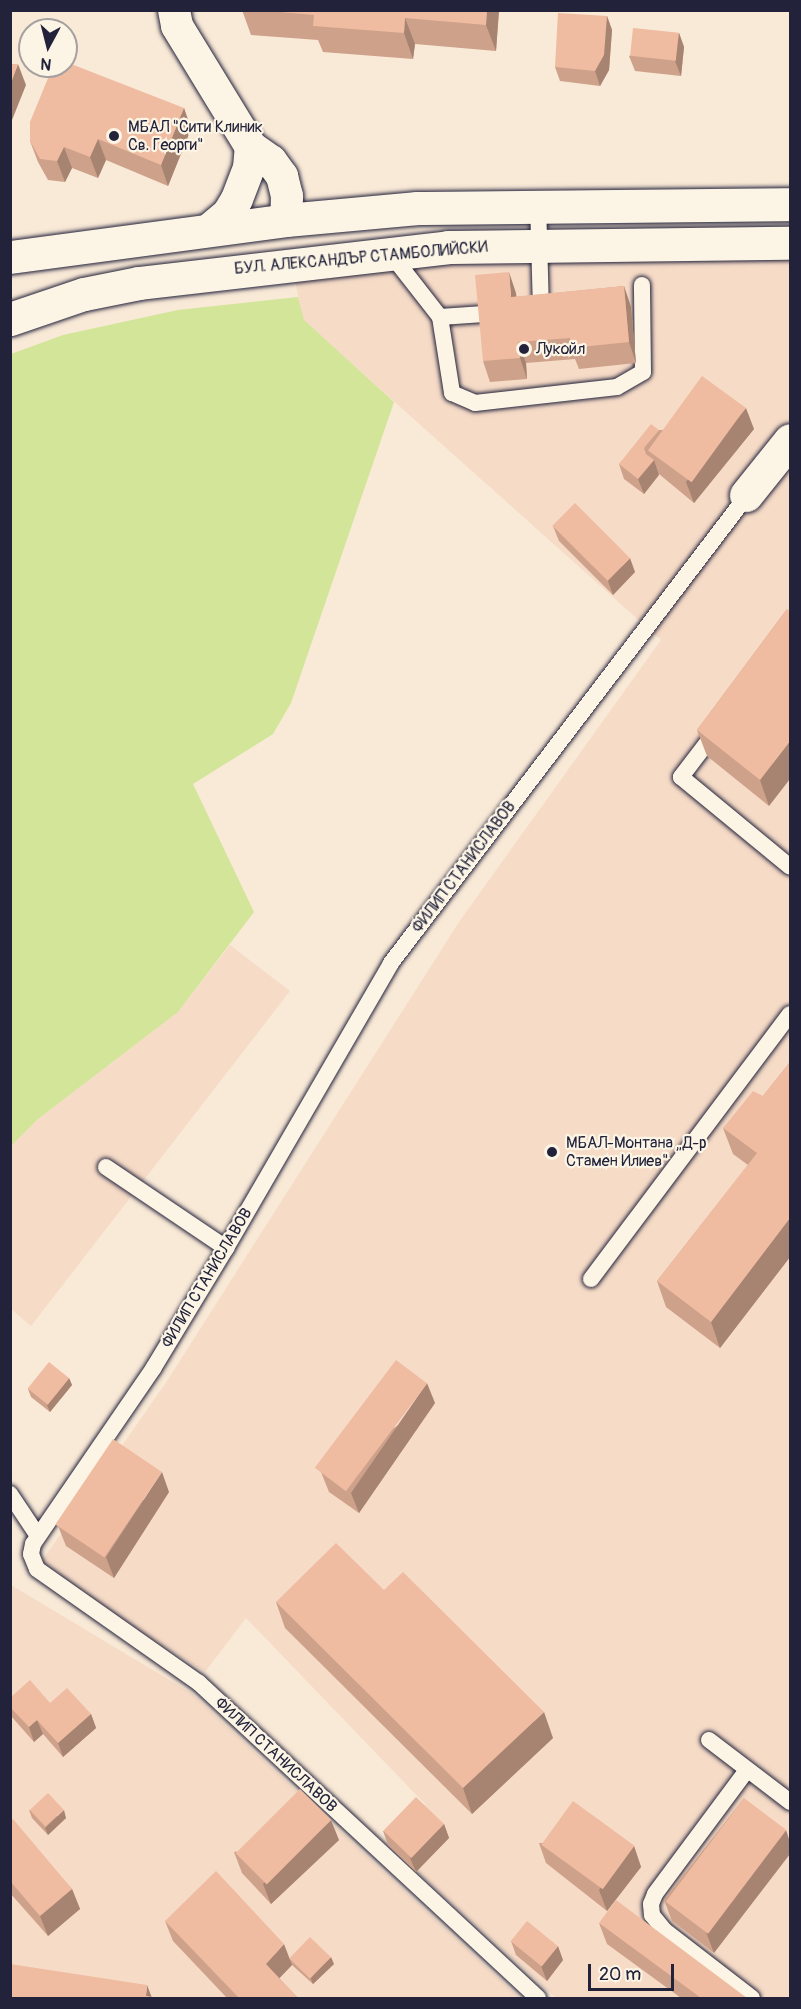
<!DOCTYPE html>
<html>
<head>
<meta charset="utf-8">
<style>
	body { margin:0 }
	#map { position:relative; width:801px; height:2009px; overflow:hidden; background:#f9e9d7; font-family:Pangolin,sans-serif }
	div>[style] { position:absolute }
	.built>* { inset:0; background:#f6dbc7 }
	.green>* { inset:0; background:#d2e599 }
	.roads { filter:drop-shadow(0 0 2px #22223b) drop-shadow(0 0 2px #22223b) }
	.lane>* { height:16px; margin:-8px; padding:0 8px; transform-origin:8px; border-radius:8px; background:#fcf5e5 }
	.street>* { height:32px; margin:-16px; padding:0 16px; transform-origin:16px; border-radius:16px; background:#fcf5e5 }
	.secondary>* { height:33px; margin:-16.5px; padding:0 16.5px; transform-origin:16.5px; border-radius:16.5px; background:#fcf5e5 }
	.wall>* { inset:0; background:#cea18a }
	.shaded-wall>* { inset:0; background:#a78371 }
	.building>* { inset:0; background:#efbba1; transform-origin:0 0 }
	.dots>* { width:16px; height:16px; translate:-50% -50%; box-sizing:border-box; border:3px solid #fcf5e5; border-radius:50% }
	span { translate:-50% -50%; white-space:nowrap; text-align:center; line-height:1.15; -webkit-text-stroke:4.5px #fcf5e5; paint-order:stroke }
	.poi-label { font-size:16px; color:#22223b }
	.left { translate:0 -50%; text-align:left }
	.street-label { font-size:16px; color:#22223b }
	.frame { position:absolute; inset:0; border:12px solid #22223b; pointer-events:none }
	.north { position:absolute; left:18px; top:18px; width:60px; height:60px; box-sizing:border-box; background:#fcf5e5; border:2px solid #a5a1a1; border-radius:50%; rotate:187deg; font-size:16px; font-weight:700; line-height:24px; text-align:center; color:#22223b }
	.north::after { content:''; display:block; margin:auto; width:21px; height:27px; background:#22223b; clip-path:polygon(50% 0,100% 100%,50% 72%,0 100%) }
	.scale { position:absolute; left:588px; top:1964px; width:86px; height:27px; box-sizing:border-box; border:3px solid #22223b; border-top:0; padding-left:8px; font-size:18px; line-height:21px; white-space:nowrap; color:#22223b; -webkit-text-stroke:4px #fcf5e5; paint-order:stroke }
</style>
</head>
<body>
<div id="map">
	<div class="built">
		<i style="clip-path:polygon(790px 226px,790px 1998px,556px 1998px,388px 1845px,426px 1805px,246px 1618px,205px 1672px,37px 1568px,167px 1381px,459px 922px,661px 640px,303px 320px,292px 265px,570px 247px)"></i>
		<i style="clip-path:polygon(230px 945px,290px 991px,31px 1326px,11px 1309px,11px 1146px,38px 1119px,178px 1012px)"></i>
		<i style="clip-path:polygon(11px 1585px,191px 1693px,520px 1998px,11px 1998px)"></i>
	</div>
	<div class="green">
		<i style="clip-path:polygon(298px 297px,304px 320px,394px 402px,291px 703px,273px 734px,193px 784px,254px 912px,178px 1012px,38px 1119px,11px 1146px,11px 354px,63px 335px,178px 310px)"></i>
	</div>
	<div class="roads">
		<div class="lane">
			<i style="left:390px;top:253px;width:81px;rotate:52deg"></i>
			<i style="left:440px;top:317px;width:77px;rotate:81deg"></i>
			<i style="left:452px;top:393px;width:25px;rotate:23deg"></i>
			<i style="left:475px;top:403px;width:143px;rotate:-6.4deg"></i>
			<i style="left:617px;top:387px;width:30px;rotate:-30deg"></i>
			<i style="left:643px;top:372px;width:87px;rotate:-90.7deg"></i>
			<i style="left:534px;top:310px;width:7px"></i>
			<i style="left:541px;top:310px;width:105px;rotate:-91.6deg"></i>
			<i style="left:440px;top:317px;width:44px;rotate:-3.9deg"></i>
			<i style="left:716px;top:731px;width:58px;rotate:127.3deg"></i>
			<i style="left:681px;top:777px;width:141px;rotate:39.5deg"></i>
			<i style="left:106px;top:1167px;width:145px;rotate:34deg"></i>
			<i style="left:591px;top:1279px;width:331px;rotate:-53.1deg"></i>
			<i style="left:10px;top:1494px;width:50px;rotate:56.3deg"></i>
			<i style="left:709px;top:1740px;width:102px;rotate:37.4deg"></i>
			<i style="left:747px;top:1770px;width:154px;rotate:126.6deg"></i>
			<i style="left:655px;top:1894px;width:11px;rotate:112deg"></i>
			<i style="left:651px;top:1904px;width:11px;rotate:85deg"></i>
			<i style="left:652px;top:1915px;width:19px;rotate:51deg"></i>
			<i style="left:664px;top:1930px;width:111px;rotate:37.7deg"></i>
			<i style="left:538px;top:1998px;width:463px;rotate:-137.1deg"></i>
			<i style="left:199px;top:1683px;width:198px;rotate:-144.9deg"></i>
			<i style="left:37px;top:1569px;width:16px;rotate:-112deg"></i>
			<i style="left:31px;top:1554px;width:10px;rotate:-79deg"></i>
			<i style="left:33px;top:1544px;width:214px;rotate:-55.6deg"></i>
			<i style="left:154px;top:1367px;width:139px;rotate:-58.8deg"></i>
			<i style="left:226px;top:1248px;width:329px;rotate:-59.9deg"></i>
			<i style="left:391px;top:963px;width:591px;rotate:-52.7deg"></i>
		</div>
		<div class="street">
			<i style="left:174px;top:10px;width:16px;rotate:79deg"></i>
			<i style="left:177px;top:26px;width:142px;rotate:58.6deg"></i>
			<i style="left:251px;top:147px;width:24px;rotate:35deg"></i>
			<i style="left:271px;top:161px;width:19px;rotate:54deg"></i>
			<i style="left:282px;top:176px;width:21px;rotate:76deg"></i>
			<i style="left:287px;top:196px;width:24px;rotate:92deg"></i>
			<i style="left:210px;top:229px;width:23px;rotate:-40deg"></i>
			<i style="left:228px;top:214px;width:17px;rotate:-59deg"></i>
			<i style="left:237px;top:199px;width:33px;rotate:-69deg"></i>
			<i style="left:249px;top:168px;width:21px;rotate:-85deg"></i>
		</div>
		<div class="secondary">
			<i style="left:10px;top:257px;width:278px;rotate:-7.6deg"></i>
			<i style="left:286px;top:220px;width:132px;rotate:-5.2deg"></i>
			<i style="left:417px;top:208px;width:373px;rotate:-0.6deg"></i>
			<i style="left:10px;top:319px;width:78px;rotate:-18.7deg"></i>
			<i style="left:84px;top:294px;width:56px;rotate:-11.3deg"></i>
			<i style="left:139px;top:283px;width:311px;rotate:-6.6deg"></i>
			<i style="left:448px;top:247px;width:342px;rotate:-0.7deg"></i>
			<i style="left:746px;top:495px;width:70px;rotate:-51.3deg"></i>
		</div>
	</div>
	<div class="wall">
		<i style="clip-path:polygon(242px 10px,499px 10px,496px 51px,415px 44px,413px 59px,323px 52px,318px 40px,251px 35px)"></i>
		<i style="clip-path:polygon(607px 16px,612px 30px,609px 70px,600px 86px,560px 81px,555px 67px)"></i>
		<i style="clip-path:polygon(679px 33px,684px 47px,681px 76px,635px 71px,629px 56px)"></i>
		<i style="clip-path:polygon(184px 108px,191px 129px,168px 186px,106px 160px,98px 178px,72px 168px,65px 182px,48px 180px,38px 162px,30px 141px)"></i>
		<i style="clip-path:polygon(624px 286px,631px 307px,636px 363px,579px 369px,575px 359px,526px 363px,527px 379px,490px 382px,483px 361px,516px 293px,516px 297px)"></i>
		<i style="clip-path:polygon(754px 429px,694px 503px,659px 474px,644px 494px,624px 479px,619px 464px,659px 430px)"></i>
		<i style="clip-path:polygon(553px 526px,635px 572px,613px 595px,559px 541px)"></i>
		<i style="clip-path:polygon(787px 609px,769px 806px,707px 756px,697px 730px)"></i>
		<i style="clip-path:polygon(790px 1062px,790px 1257px,720px 1348px,666px 1307px,657px 1281px,748px 1165px,733px 1154px,723px 1128px,763px 1096px)"></i>
		<i style="clip-path:polygon(69px 1378px,72px 1385px,50px 1412px,31px 1397px,28px 1389px)"></i>
		<i style="clip-path:polygon(435px 1403px,359px 1513px,329px 1492px,321px 1472px)"></i>
		<i style="clip-path:polygon(169px 1492px,114px 1578px,66px 1546px,58px 1526px)"></i>
		<i style="clip-path:polygon(384px 1590px,553px 1738px,472px 1814px,285px 1628px,276px 1602px)"></i>
		<i style="clip-path:polygon(10px 1698px,50px 1703px,91px 1714px,96px 1728px,63px 1757px,43px 1734px,34px 1742px,11px 1716px,10px 1713px)"></i>
		<i style="clip-path:polygon(744px 1798px,714px 1953px,672px 1921px,664px 1900px)"></i>
		<i style="clip-path:polygon(29px 1810px,66px 1818px,48px 1835px,32px 1818px)"></i>
		<i style="clip-path:polygon(10px 1821px,72px 1889px,80px 1909px,48px 1936px,10px 1893px)"></i>
		<i style="clip-path:polygon(444px 1824px,449px 1838px,416px 1872px,388px 1845px,383px 1831px)"></i>
		<i style="clip-path:polygon(339px 1840px,271px 1904px,242px 1873px,234px 1852px)"></i>
		<i style="clip-path:polygon(539px 1843px,634px 1846px,641px 1867px,607px 1911px,546px 1863px)"></i>
		<i style="clip-path:polygon(165px 1921px,289px 1958px,334px 1964px,313px 1984px,292px 1965px,279px 1978px,298px 1998px,227px 1998px,173px 1941px)"></i>
		<i style="clip-path:polygon(599px 1923px,747px 1998px,681px 1998px,607px 1944px)"></i>
		<i style="clip-path:polygon(511px 1941px,563px 1960px,547px 1981px,516px 1955px)"></i>
	</div>
	<div class="shaded-wall">
		<i style="clip-path:polygon(487px 10px,499px 10px,496px 51px,486px 25px)"></i>
		<i style="clip-path:polygon(607px 16px,612px 30px,609px 70px,600px 86px,595px 71px)"></i>
		<i style="clip-path:polygon(405px 18px,415px 44px,413px 59px,404px 33px)"></i>
		<i style="clip-path:polygon(679px 33px,684px 47px,681px 76px,675px 61px)"></i>
		<i style="clip-path:polygon(18px 64px,26px 85px,10px 125px,10px 85px)"></i>
		<i style="clip-path:polygon(184px 108px,191px 129px,168px 186px,161px 165px)"></i>
		<i style="clip-path:polygon(98px 139px,106px 160px,98px 178px,90px 157px)"></i>
		<i style="clip-path:polygon(64px 147px,72px 168px,65px 182px,57px 161px)"></i>
		<i style="clip-path:polygon(509px 272px,516px 293px,519px 318px,511px 297px)"></i>
		<i style="clip-path:polygon(624px 286px,631px 307px,636px 363px,629px 342px)"></i>
		<i style="clip-path:polygon(518px 342px,526px 363px,527px 379px,520px 358px)"></i>
		<i style="clip-path:polygon(746px 408px,754px 429px,694px 503px,686px 482px)"></i>
		<i style="clip-path:polygon(654px 460px,659px 475px,644px 494px,638px 479px)"></i>
		<i style="clip-path:polygon(630px 558px,635px 572px,613px 595px,608px 581px)"></i>
		<i style="clip-path:polygon(790px 741px,790px 779px,769px 806px,760px 780px)"></i>
		<i style="clip-path:polygon(790px 1218px,790px 1257px,720px 1348px,711px 1322px)"></i>
		<i style="clip-path:polygon(69px 1378px,72px 1385px,50px 1412px,47px 1405px)"></i>
		<i style="clip-path:polygon(427px 1383px,435px 1403px,359px 1513px,351px 1493px)"></i>
		<i style="clip-path:polygon(162px 1472px,169px 1492px,114px 1578px,106px 1557px)"></i>
		<i style="clip-path:polygon(544px 1712px,553px 1738px,472px 1814px,463px 1788px)"></i>
		<i style="clip-path:polygon(91px 1714px,96px 1728px,63px 1757px,58px 1743px)"></i>
		<i style="clip-path:polygon(37px 1720px,43px 1734px,34px 1742px,29px 1727px)"></i>
		<i style="clip-path:polygon(64px 1810px,66px 1818px,48px 1835px,45px 1828px)"></i>
		<i style="clip-path:polygon(331px 1820px,339px 1840px,271px 1904px,263px 1884px)"></i>
		<i style="clip-path:polygon(444px 1824px,449px 1838px,416px 1872px,410px 1858px)"></i>
		<i style="clip-path:polygon(786px 1830px,790px 1842px,790px 1854px,714px 1953px,706px 1932px)"></i>
		<i style="clip-path:polygon(634px 1846px,641px 1867px,607px 1911px,599px 1890px)"></i>
		<i style="clip-path:polygon(72px 1889px,80px 1909px,48px 1936px,40px 1916px)"></i>
		<i style="clip-path:polygon(284px 1944px,292px 1965px,273px 1985px,266px 1964px)"></i>
		<i style="clip-path:polygon(558px 1946px,563px 1960px,547px 1981px,541px 1966px)"></i>
		<i style="clip-path:polygon(331px 1957px,334px 1964px,313px 1984px,310px 1977px)"></i>
		<i style="clip-path:polygon(147px 1985px,152px 1998px,146px 1996px)"></i>
	</div>
	<div class="building">
		<i style="clip-path:polygon(258px 10px,487px 10px,486px 25px,405px 18px,404px 33px,313px 26px,314px 15px)"></i>
		<i style="clip-path:polygon(558px 13px,607px 16px,604px 55px,595px 71px,555px 67px)"></i>
		<i style="left:633px;top:28px;width:46px;height:28px;rotate:6deg"></i>
		<i style="clip-path:polygon(66px 62px,184px 108px,161px 165px,98px 139px,90px 157px,64px 147px,57px 161px,40px 159px,30px 141px,30px 122px,53px 66px,66px 66px)"></i>
		<i style="clip-path:polygon(10px 64px,18px 64px,10px 85px)"></i>
		<i style="clip-path:polygon(509px 272px,511px 297px,624px 286px,629px 342px,571px 348px,570px 338px,518px 342px,520px 358px,483px 361px,475px 275px)"></i>
		<i style="left:702px;top:376px;width:54px;height:92px;rotate:36deg"></i>
		<i style="clip-path:polygon(651px 424px,659px 430px,644px 448px,646px 454px,654px 460px,638px 479px,619px 464px)"></i>
		<i style="left:575px;top:503px;width:78px;height:32px;rotate:45deg"></i>
		<i style="clip-path:polygon(787px 609px,790px 611px,790px 741px,760px 780px,697px 730px)"></i>
		<i style="clip-path:polygon(790px 1062px,790px 1218px,711px 1322px,657px 1281px,757px 1153px,723px 1128px,753px 1091px,763px 1096px)"></i>
		<i style="left:396px;top:1360px;width:39px;height:135px;rotate:37deg"></i>
		<i style="left:49px;top:1362px;width:26px;height:34px;rotate:39deg"></i>
		<i style="left:113px;top:1439px;width:59px;height:103px;rotate:34deg"></i>
		<i style="clip-path:polygon(336px 1543px,384px 1590px,403px 1572px,544px 1712px,463px 1788px,276px 1602px)"></i>
		<i style="clip-path:polygon(30px 1680px,50px 1703px,67px 1688px,91px 1714px,58px 1743px,37px 1720px,29px 1727px,10px 1707px,10px 1698px)"></i>
		<i style="left:300px;top:1789px;width:44px;height:91px;rotate:45deg"></i>
		<i style="left:48px;top:1793px;width:23px;height:25px;rotate:47deg"></i>
		<i style="left:416px;top:1797px;width:39px;height:47px;rotate:44deg"></i>
		<i style="left:744px;top:1798px;width:53px;height:130px;rotate:37deg"></i>
		<i style="left:573px;top:1801px;width:76px;height:54px;rotate:36deg"></i>
		<i style="clip-path:polygon(13px 1819px,72px 1889px,40px 1916px,10px 1881px,10px 1821px)"></i>
		<i style="clip-path:polygon(216px 1871px,284px 1944px,266px 1964px,298px 1998px,239px 1998px,165px 1921px)"></i>
		<i style="clip-path:polygon(616px 1900px,747px 1998px,701px 1998px,599px 1923px)"></i>
		<i style="left:527px;top:1921px;width:40px;height:26px;rotate:39deg"></i>
		<i style="left:310px;top:1937px;width:29px;height:30px;rotate:44deg"></i>
		<i style="clip-path:polygon(10px 1964px,147px 1985px,146px 1996px,162px 1998px,10px 1998px)"></i>
	</div>
	<div class="dots">
		<i style="left:114px;top:136px;background:#22223b"></i>
		<i style="left:524px;top:349px;background:#22223b"></i>
		<i style="left:552px;top:1152px;background:#22223b"></i>
	</div>
	<div class="poi-label">
		<span class="left" style="left:128px;top:136px">МБАЛ "Сити Клиник<br>Св. Георги"</span>
		<span class="left" style="left:536px;top:349px">Лукойл</span>
		<span class="left" style="left:566px;top:1152px">МБАЛ-Монтана „Д-р<br>Стамен Илиев"</span>
	</div>
	<div class="street-label">
		<span style="left:361px;top:258px;rotate:-5deg">БУЛ. АЛЕКСАНДЪР СТАМБОЛИЙСКИ</span>
		<span style="left:464px;top:867px;rotate:-53deg">ФИЛИП СТАНИСЛАВОВ</span>
		<span style="left:207px;top:1278px;rotate:-59deg">ФИЛИП СТАНИСЛАВОВ</span>
		<span style="left:276px;top:1755px;rotate:43deg">ФИЛИП СТАНИСЛАВОВ</span>
	</div>
	<div class="frame"></div>
	<div class="north">N</div>
	<div class="scale">20 m</div>
</div>
</body>
</html>
